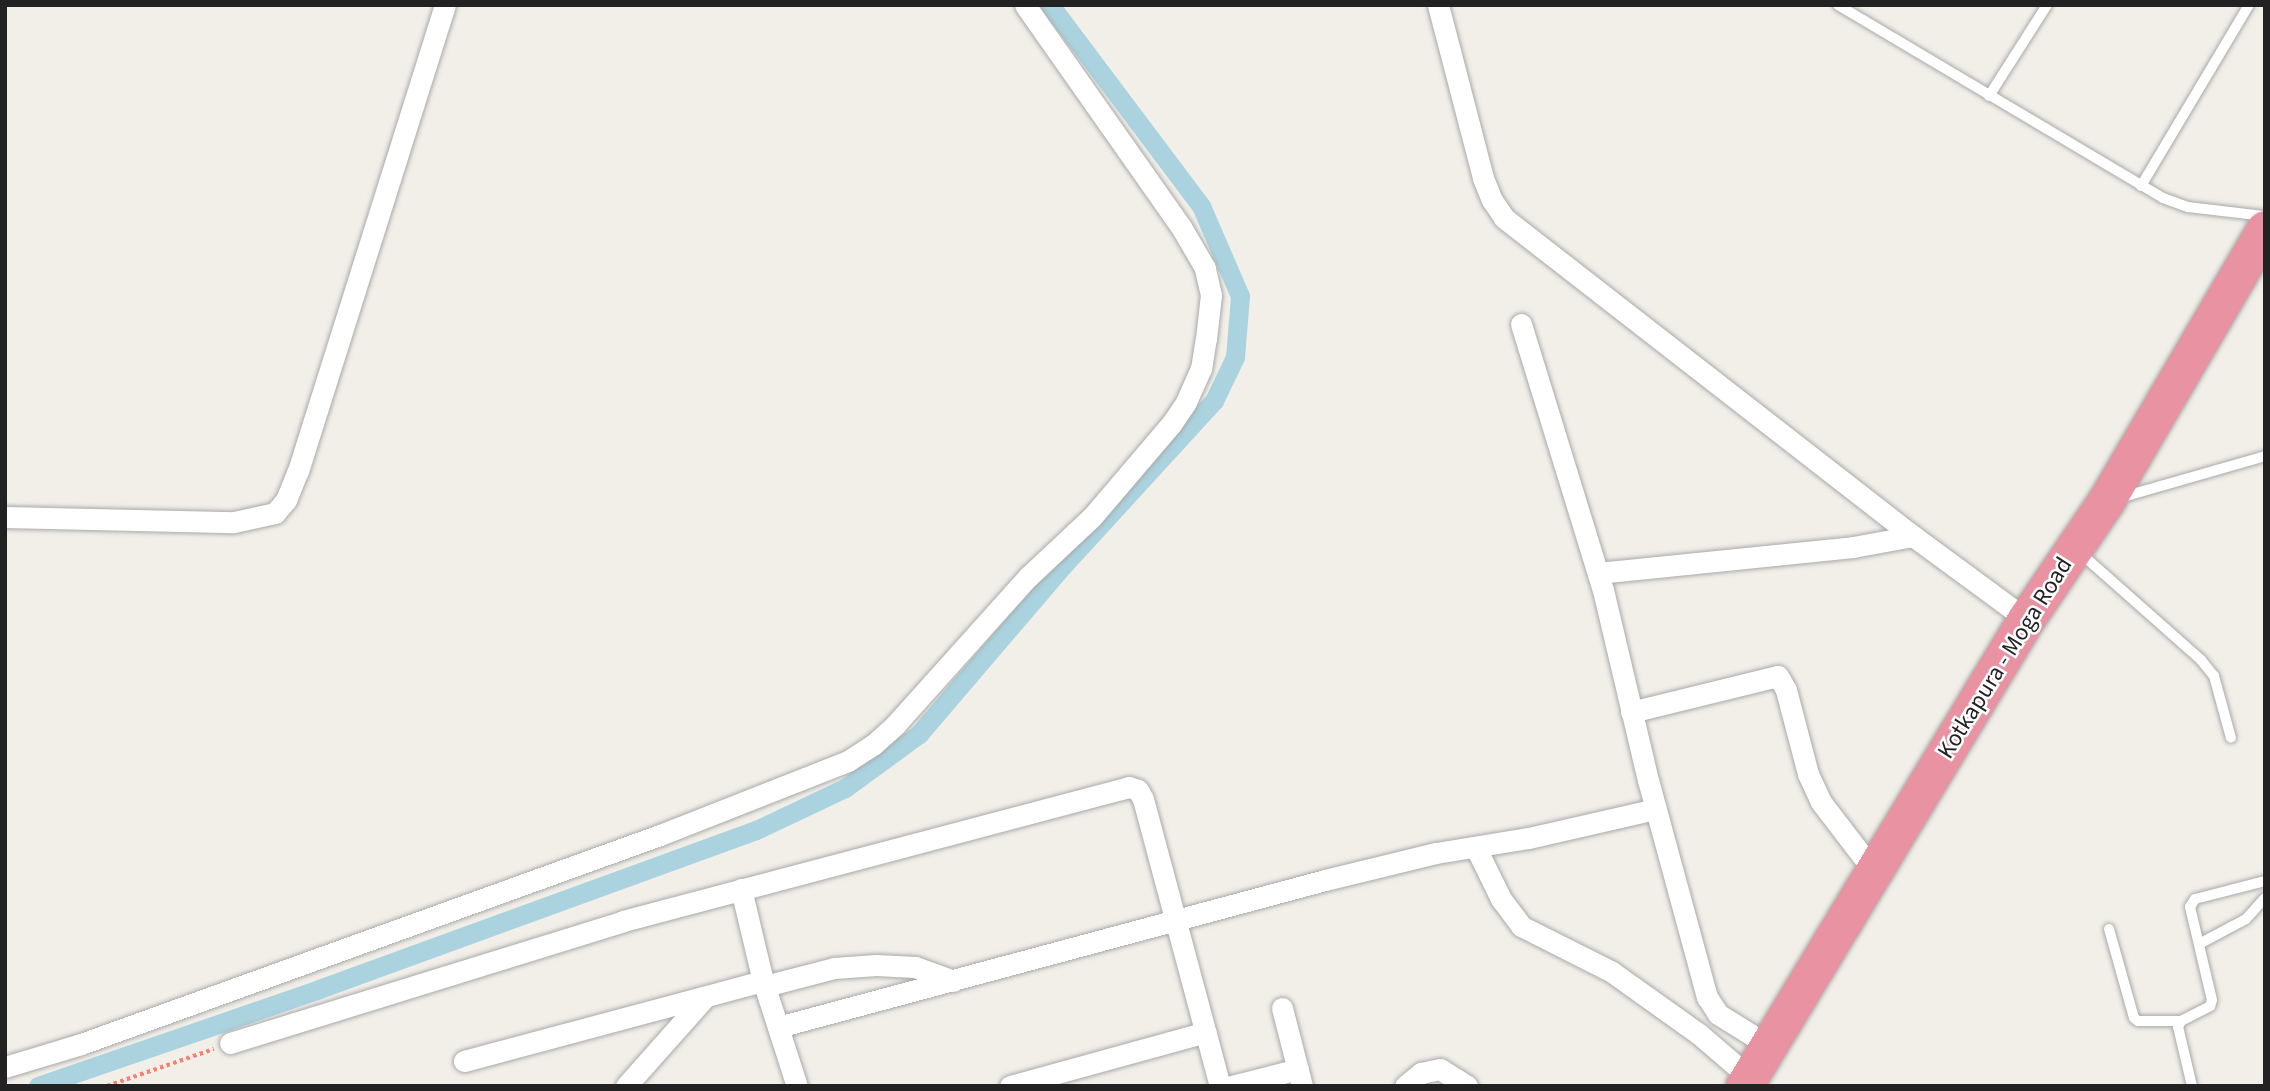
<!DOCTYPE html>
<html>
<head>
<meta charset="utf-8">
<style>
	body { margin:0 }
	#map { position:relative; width:2270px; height:1091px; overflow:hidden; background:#f2efe9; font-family:"Source Sans 3",sans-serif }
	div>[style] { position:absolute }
	.canal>* { height:19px; margin:-9.5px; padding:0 9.5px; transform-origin:9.5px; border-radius:9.5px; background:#aad3df }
	.path>* { height:3.5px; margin-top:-1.75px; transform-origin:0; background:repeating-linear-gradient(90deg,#fa8072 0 3.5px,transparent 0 7px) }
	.roads { filter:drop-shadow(0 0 2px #a9a9a9) drop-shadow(0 0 2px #a9a9a9) }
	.lane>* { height:10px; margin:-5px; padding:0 5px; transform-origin:5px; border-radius:5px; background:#fff }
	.street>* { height:21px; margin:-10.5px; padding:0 10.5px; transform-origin:10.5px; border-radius:10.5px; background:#fff }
	.highway>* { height:37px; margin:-18.5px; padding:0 18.5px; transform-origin:18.5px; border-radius:18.5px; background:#e892a2 }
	span { translate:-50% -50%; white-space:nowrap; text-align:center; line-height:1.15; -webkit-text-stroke:5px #fff; paint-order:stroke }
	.street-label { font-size:24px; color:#222 }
	.frame { position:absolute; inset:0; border:7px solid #222; pointer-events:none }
</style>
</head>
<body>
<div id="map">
	<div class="canal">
		<i style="left:38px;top:1086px;width:297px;rotate:-19deg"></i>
		<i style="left:319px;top:989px;width:465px;rotate:-20deg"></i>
		<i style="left:756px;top:830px;width:98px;rotate:-25.3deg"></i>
		<i style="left:845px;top:788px;width:92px;rotate:-36.1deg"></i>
		<i style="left:919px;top:734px;width:214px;rotate:-49.5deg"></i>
		<i style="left:1058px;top:571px;width:231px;rotate:-47.5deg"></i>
		<i style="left:1214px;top:401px;width:49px;rotate:-64.5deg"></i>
		<i style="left:1235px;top:357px;width:61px;rotate:-85.3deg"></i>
		<i style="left:1240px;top:296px;width:98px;rotate:-113.4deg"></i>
		<i style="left:1201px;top:206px;width:251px;rotate:-126.9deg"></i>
	</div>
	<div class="path">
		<i style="left:107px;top:1086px;width:113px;rotate:-19.1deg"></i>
	</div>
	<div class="roads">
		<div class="lane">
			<i style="left:1838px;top:5px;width:378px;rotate:30.7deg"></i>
			<i style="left:2163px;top:198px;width:27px;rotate:20deg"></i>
			<i style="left:2188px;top:207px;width:78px;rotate:6.7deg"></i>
			<i style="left:1989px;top:96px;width:108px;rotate:-57.5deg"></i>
			<i style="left:2141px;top:186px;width:211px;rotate:-59.2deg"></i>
			<i style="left:2119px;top:498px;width:152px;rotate:-16deg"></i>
			<i style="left:2078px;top:551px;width:164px;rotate:41.5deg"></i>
			<i style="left:2201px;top:660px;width:21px;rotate:51deg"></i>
			<i style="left:2214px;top:676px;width:64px;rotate:74.7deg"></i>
			<i style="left:2109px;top:929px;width:92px;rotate:74.3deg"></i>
			<i style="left:2134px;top:1018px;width:5px;rotate:37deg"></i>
			<i style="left:2138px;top:1021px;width:43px"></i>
			<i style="left:2199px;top:944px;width:53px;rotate:-28deg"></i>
			<i style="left:2246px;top:919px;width:28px;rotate:-48deg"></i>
			<i style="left:2192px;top:1086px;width:61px;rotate:-103.3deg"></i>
			<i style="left:2178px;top:1027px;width:7px;rotate:-63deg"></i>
			<i style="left:2181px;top:1021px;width:33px;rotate:-27deg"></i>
			<i style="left:2210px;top:1006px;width:6px;rotate:-72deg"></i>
			<i style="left:2212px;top:1000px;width:96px;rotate:-103.3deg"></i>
			<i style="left:2190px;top:907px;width:9px;rotate:-58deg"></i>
			<i style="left:2195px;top:899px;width:72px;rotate:-14.4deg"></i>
		</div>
		<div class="street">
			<i style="left:1438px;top:5px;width:179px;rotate:75.4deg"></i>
			<i style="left:1483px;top:178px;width:24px;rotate:68deg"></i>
			<i style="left:1492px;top:200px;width:22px;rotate:56deg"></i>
			<i style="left:1504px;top:218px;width:518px;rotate:37.87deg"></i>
			<i style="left:1913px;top:536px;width:140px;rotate:36.3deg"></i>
			<i style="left:1521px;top:324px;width:278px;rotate:72.9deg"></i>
			<i style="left:1603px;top:590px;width:195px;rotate:76.7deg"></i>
			<i style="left:1648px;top:780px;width:225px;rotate:74.8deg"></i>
			<i style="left:1707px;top:997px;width:20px;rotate:57deg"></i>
			<i style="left:1718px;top:1014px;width:59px;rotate:31.8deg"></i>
			<i style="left:5px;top:517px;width:229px;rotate:1.3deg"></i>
			<i style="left:234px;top:522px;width:42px;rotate:-12.4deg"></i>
			<i style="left:275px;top:513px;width:17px;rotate:-50deg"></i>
			<i style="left:286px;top:500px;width:31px;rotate:-68deg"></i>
			<i style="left:298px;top:471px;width:489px;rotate:-72.5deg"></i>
			<i style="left:1598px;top:573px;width:256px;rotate:-5.8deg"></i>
			<i style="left:1853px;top:547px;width:61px;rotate:-10.4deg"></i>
			<i style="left:1631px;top:712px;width:151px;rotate:-13.8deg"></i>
			<i style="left:1778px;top:676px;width:16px;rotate:60deg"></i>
			<i style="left:1786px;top:690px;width:87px;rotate:75.3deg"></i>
			<i style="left:1808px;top:774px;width:31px;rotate:65deg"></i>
			<i style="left:1821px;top:802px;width:86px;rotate:52.6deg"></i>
			<i style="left:1476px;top:848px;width:57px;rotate:63.9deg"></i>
			<i style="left:1501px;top:899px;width:34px;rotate:53deg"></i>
			<i style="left:1521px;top:926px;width:102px;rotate:26.8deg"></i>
			<i style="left:1612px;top:972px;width:107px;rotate:35.5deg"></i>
			<i style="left:1699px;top:1034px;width:66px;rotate:40.7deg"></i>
			<i style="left:741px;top:889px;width:95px;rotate:76.6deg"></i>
			<i style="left:763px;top:981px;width:110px;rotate:72.1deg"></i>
			<i style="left:765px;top:986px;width:71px;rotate:-14.6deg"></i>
			<i style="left:834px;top:968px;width:42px;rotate:-4.1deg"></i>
			<i style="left:876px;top:965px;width:39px;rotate:3deg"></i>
			<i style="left:915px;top:967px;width:41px;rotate:19.7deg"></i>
			<i style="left:1282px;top:1008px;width:81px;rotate:75.6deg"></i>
			<i style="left:778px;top:1027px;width:566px;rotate:-15.04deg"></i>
			<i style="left:1325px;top:880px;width:114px;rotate:-13.7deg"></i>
			<i style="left:1436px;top:853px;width:94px;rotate:-9.2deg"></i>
			<i style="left:1529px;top:838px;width:130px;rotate:-12.9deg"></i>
			<i style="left:230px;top:1043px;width:412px;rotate:-17.2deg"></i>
			<i style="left:623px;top:921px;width:523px;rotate:-14.83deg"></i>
			<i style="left:1129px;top:787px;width:9px;rotate:18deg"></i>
			<i style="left:1138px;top:790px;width:10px;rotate:61deg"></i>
			<i style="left:1143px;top:799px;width:297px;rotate:75deg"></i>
			<i style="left:464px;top:1061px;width:310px;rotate:-15deg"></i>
			<i style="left:5px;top:1067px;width:79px;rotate:-16.8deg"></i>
			<i style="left:81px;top:1044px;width:616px;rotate:-19.85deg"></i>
			<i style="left:660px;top:835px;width:202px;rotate:-21.5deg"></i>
			<i style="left:848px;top:761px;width:30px;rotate:-33deg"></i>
			<i style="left:873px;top:745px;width:31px;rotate:-42deg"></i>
			<i style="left:896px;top:724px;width:198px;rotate:-48.1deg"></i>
			<i style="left:1028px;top:577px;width:88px;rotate:-43.2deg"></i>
			<i style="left:1092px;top:517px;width:123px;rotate:-49.6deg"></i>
			<i style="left:1172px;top:423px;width:25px;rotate:-56deg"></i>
			<i style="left:1186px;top:402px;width:36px;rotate:-66deg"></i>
			<i style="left:1201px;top:369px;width:30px;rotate:-81deg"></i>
			<i style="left:1206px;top:339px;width:44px;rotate:-83.5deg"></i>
			<i style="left:1211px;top:295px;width:28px;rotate:-103deg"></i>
			<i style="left:1205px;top:268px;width:48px;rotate:-120.3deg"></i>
			<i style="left:1181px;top:227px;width:271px;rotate:-125.1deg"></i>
			<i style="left:626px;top:1086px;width:119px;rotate:-48.4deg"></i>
			<i style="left:1010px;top:1086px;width:203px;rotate:-15.4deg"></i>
			<i style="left:1232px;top:1086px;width:68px;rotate:-14.4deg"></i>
			<i style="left:1405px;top:1086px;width:21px;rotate:-39deg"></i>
			<i style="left:1421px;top:1073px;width:19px;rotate:-12deg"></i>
			<i style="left:1440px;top:1069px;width:32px;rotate:32deg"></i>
		</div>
		<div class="highway">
			<i style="left:1744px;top:1086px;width:546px;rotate:-58.87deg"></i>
			<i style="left:2026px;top:619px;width:143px;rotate:-55.9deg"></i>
			<i style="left:2106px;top:501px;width:315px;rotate:-59.7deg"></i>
		</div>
	</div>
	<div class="street-label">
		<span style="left:2005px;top:658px;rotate:-58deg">Kotkapura - Moga Road</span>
	</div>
	<div class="frame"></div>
</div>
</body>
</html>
